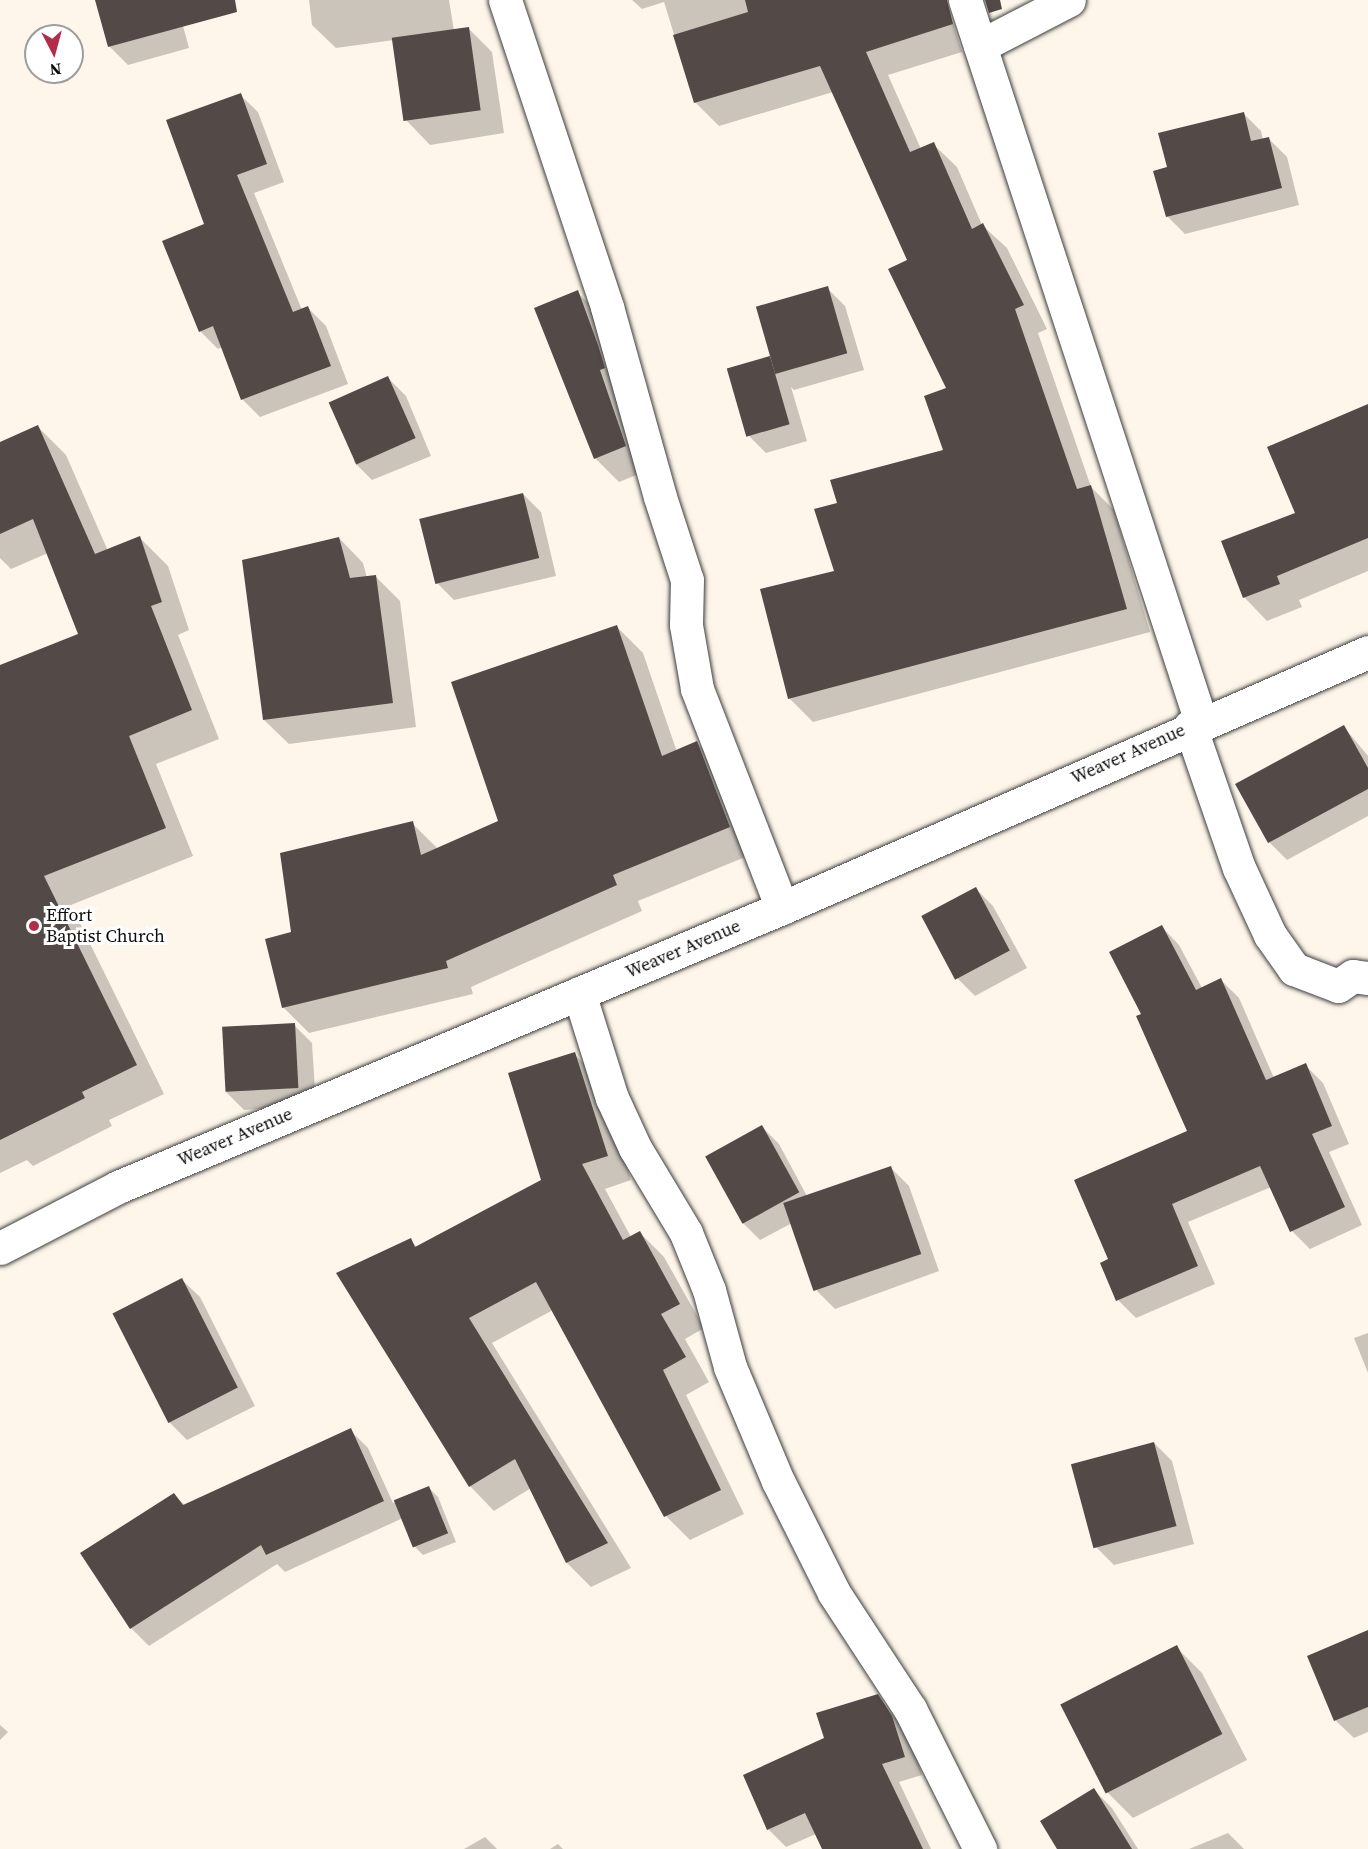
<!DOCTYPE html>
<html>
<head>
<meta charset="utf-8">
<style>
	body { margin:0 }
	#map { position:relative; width:1368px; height:1849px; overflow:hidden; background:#fef6ea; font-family:"Source Serif 4",serif }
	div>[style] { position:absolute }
	.shadow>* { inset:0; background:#0003 }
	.building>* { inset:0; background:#534a48; transform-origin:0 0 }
	.roads { filter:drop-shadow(0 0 2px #3e3e3e) drop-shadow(0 0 2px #3e3e3e) }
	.minor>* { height:33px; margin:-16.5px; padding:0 16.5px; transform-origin:16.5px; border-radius:16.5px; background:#fff }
	.tertiary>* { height:33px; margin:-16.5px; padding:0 16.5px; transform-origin:16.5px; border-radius:16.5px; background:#fff }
	.dots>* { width:16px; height:16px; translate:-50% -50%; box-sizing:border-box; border:3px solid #fff; border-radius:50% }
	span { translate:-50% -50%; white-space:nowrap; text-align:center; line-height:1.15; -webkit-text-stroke:6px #fff; paint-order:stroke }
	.street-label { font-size:18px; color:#0b0b0b }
	.poi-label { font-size:18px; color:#0b0b0b }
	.left { translate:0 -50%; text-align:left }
	.north { position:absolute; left:24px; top:24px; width:60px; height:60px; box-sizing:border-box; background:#fff; border:2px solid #9d9d9d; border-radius:50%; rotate:174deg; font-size:16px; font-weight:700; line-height:24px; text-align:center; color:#0b0b0b }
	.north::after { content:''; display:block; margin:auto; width:21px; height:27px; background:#b12d4c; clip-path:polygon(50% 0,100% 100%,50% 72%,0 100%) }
</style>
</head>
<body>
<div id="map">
	<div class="shadow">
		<i style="clip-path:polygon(97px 0,176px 0,189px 48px,128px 65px,110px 47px)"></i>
		<i style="clip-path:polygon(309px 0,449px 0,454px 31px,468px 28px,492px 52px,504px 133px,430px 145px,407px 121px,394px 40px,336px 48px,312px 25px)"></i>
		<i style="clip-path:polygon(632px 0,946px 0,962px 52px,888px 75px,921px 149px,933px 144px,957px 167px,982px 225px,1007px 248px,1047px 329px,1038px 333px,1091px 487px,1114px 510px,1150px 632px,813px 722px,789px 698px,836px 572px,839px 504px,945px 451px,948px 389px,909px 261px,833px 92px,719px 126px,695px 102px,664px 2px,642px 9px)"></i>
		<i style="clip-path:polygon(240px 95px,258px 112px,284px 182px,254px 193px,302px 310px,308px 308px,326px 326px,348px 384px,260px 417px,242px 399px,222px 347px,218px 349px,200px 331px,206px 225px)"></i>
		<i style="clip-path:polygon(1243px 113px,1261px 131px,1263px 140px,1269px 139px,1287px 157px,1299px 205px,1185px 234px,1167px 216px,1169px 168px)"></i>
		<i style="clip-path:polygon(827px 288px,845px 306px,864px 370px,794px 390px,791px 387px,807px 441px,766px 453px,749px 436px,729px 370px,769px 358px,773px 361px)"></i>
		<i style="clip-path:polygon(577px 292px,601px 316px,649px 470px,619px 482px,595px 458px)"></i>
		<i style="clip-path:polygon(388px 378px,406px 396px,431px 456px,372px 480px,354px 462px)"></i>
		<i style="clip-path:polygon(1368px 418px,1368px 571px,1299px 600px,1302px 607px,1267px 621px,1244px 597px,1297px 513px)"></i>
		<i style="clip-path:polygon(38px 427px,66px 455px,108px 551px,140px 538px,168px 566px,189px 630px,178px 635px,219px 739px,156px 764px,193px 856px,71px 905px,164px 1094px,109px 1120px,112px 1126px,33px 1166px,27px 1160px,0 1173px,0 667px,80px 635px,48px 553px,11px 569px,0 558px,0 443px)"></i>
		<i style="clip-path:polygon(523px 494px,541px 512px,556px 576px,454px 600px,436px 582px)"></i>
		<i style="clip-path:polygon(339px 538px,363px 563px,367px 578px,376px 577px,400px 601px,416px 727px,289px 744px,264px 720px)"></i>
		<i style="clip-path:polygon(617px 627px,643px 653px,677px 752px,697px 743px,723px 769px,755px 853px,638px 901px,642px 911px,471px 987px,473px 994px,309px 1033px,283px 1007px,292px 933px,412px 823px,438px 849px,500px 821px)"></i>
		<i style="clip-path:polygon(1344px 727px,1368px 756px,1368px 816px,1287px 860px,1269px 842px)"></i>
		<i style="clip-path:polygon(975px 888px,993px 906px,1027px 968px,975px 996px,957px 978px)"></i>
		<i style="clip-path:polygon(1162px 927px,1179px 945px,1202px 988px,1221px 980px,1239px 998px,1274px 1078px,1305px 1065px,1323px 1083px,1349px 1144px,1329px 1152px,1362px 1225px,1310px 1249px,1292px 1231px,1271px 1187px,1188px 1222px,1215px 1284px,1136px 1318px,1118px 1300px,1110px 1260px,1189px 1132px,1143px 1015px)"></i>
		<i style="clip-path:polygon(294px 1025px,312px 1043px,316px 1105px,244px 1110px,226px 1092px)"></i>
		<i style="clip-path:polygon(574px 1054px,599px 1078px,631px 1180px,605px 1189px,631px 1237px,639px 1232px,664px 1257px,704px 1328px,685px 1339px,709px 1382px,686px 1395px,744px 1514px,690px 1540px,666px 1516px,553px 1310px,492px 1343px,631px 1568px,591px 1587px,567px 1563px,531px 1488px,494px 1511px,470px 1486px,410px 1240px,418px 1248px,543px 1181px)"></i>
		<i style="clip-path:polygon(762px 1127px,779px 1144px,808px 1198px,891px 1168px,909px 1186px,939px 1271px,835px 1309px,817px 1291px,792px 1223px,760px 1240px,742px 1222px)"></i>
		<i style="clip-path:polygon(182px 1280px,200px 1297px,255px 1406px,187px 1440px,169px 1422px,114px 1314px)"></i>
		<i style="clip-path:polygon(1368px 1333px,1368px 1373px,1354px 1338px)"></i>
		<i style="clip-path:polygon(350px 1430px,368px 1448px,393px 1503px,429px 1488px,438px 1497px,456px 1542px,423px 1555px,415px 1547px,403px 1518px,285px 1572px,277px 1564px,149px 1646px,131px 1628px,174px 1495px,186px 1506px)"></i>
		<i style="clip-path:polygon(1154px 1443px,1172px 1461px,1194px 1544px,1114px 1565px,1096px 1547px)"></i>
		<i style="clip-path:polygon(1368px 1632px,1368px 1732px,1354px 1738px,1336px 1721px,1309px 1657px)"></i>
		<i style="clip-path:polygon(1176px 1647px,1202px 1673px,1247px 1760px,1133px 1818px,1107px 1792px)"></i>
		<i style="clip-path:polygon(878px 1696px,910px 1736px,922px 1775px,899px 1782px,931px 1849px,823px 1849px,816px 1834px,786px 1847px,768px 1829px,826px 1739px)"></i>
		<i style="clip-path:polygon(0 1725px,8px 1732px,0 1740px)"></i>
		<i style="clip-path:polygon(1094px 1790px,1112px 1808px,1138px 1849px,1059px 1849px)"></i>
		<i style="clip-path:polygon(1228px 1833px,1244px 1849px,1189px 1849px)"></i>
		<i style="clip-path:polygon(485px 1837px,497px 1849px,464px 1849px)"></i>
		<i style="clip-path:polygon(558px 1844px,563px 1849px,550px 1849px)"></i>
	</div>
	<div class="building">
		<i style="clip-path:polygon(95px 0,235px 0,237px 12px,108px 47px)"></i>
		<i style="clip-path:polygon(745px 0,947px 0,953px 24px,866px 52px,910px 152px,934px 142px,972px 229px,983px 223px,1024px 305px,1015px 309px,1077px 489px,1091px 485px,1127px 609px,788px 699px,760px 589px,834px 571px,814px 509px,837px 503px,830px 480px,943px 450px,924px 396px,946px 388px,888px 269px,907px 260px,820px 66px,694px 103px,673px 35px,748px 12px)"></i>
		<i style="clip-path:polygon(985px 0,1000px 0,1002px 9px,989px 13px)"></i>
		<i style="left:469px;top:27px;width:84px;height:78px;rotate:82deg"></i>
		<i style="clip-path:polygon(241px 93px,267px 164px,237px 175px,293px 312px,308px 306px,331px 366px,241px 400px,213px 326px,199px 332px,162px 241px,204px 224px,166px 120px)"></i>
		<i style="clip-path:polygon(1244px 112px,1251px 141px,1269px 137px,1282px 188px,1166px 217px,1153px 171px,1167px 167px,1158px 133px)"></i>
		<i style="left:828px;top:286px;width:70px;height:75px;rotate:74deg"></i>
		<i style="clip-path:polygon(578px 290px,598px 345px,605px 368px,600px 370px,626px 446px,594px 459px,534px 308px)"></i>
		<i style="left:770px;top:356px;width:71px;height:45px;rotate:74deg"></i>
		<i style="left:388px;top:376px;width:68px;height:65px;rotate:66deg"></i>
		<i style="clip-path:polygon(1368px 404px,1368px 538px,1277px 576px,1280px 584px,1243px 598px,1221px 541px,1295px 513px,1267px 447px)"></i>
		<i style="clip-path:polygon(38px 425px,95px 554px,140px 536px,162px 602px,151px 606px,192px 710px,129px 736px,166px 828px,44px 876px,137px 1065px,82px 1092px,85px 1098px,0 1140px,0 665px,78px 634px,33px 519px,0 534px,0 442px)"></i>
		<i style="left:523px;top:493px;width:67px;height:107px;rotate:76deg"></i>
		<i style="clip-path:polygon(339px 537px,350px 578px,376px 575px,393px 703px,263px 720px,242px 560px)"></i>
		<i style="clip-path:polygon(617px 625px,662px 756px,697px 741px,730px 827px,613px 875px,617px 885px,446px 961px,448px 968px,282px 1008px,265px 939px,291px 932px,280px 853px,413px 821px,421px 855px,498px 821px,451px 682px)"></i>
		<i style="clip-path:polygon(1344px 725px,1368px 768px,1368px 789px,1268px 843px,1235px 784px)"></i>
		<i style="left:976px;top:887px;width:72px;height:62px;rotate:62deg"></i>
		<i style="clip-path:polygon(1162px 925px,1196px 990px,1221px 978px,1266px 1080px,1306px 1063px,1332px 1126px,1312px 1134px,1345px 1207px,1290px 1232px,1260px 1166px,1172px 1204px,1198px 1266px,1116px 1301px,1100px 1263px,1108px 1259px,1074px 1180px,1187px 1131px,1136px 1016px,1141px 1014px,1109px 952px)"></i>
		<i style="left:295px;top:1023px;width:65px;height:73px;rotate:87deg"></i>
		<i style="clip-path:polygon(575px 1052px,608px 1156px,582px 1164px,623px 1240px,640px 1231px,680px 1304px,661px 1314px,686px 1357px,663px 1370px,721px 1490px,664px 1517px,536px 1282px,469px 1318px,608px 1543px,566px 1563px,515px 1459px,469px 1487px,336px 1273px,411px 1238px,415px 1247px,541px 1180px,508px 1073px)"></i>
		<i style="left:762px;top:1125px;width:77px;height:65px;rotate:61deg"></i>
		<i style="left:891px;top:1166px;width:93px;height:114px;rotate:71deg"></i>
		<i style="left:182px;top:1278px;width:123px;height:78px;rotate:63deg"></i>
		<i style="clip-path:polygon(351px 1428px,384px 1501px,266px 1555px,261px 1545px,130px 1629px,80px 1553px,174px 1493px,183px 1505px)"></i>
		<i style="left:1154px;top:1442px;width:87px;height:86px;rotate:75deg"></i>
		<i style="left:429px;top:1486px;width:51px;height:38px;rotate:68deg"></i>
		<i style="clip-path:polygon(1368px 1630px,1368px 1707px,1334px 1721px,1307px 1656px)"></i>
		<i style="left:1177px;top:1645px;width:100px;height:131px;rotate:63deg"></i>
		<i style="clip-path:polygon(878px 1694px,892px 1716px,905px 1757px,882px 1764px,923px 1849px,822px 1849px,805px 1813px,767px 1830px,743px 1775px,824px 1738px,816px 1713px)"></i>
		<i style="clip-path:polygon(1094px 1788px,1132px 1849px,1057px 1849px,1040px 1821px)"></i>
	</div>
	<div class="roads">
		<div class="minor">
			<i style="left:505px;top:0;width:324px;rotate:71.6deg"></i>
			<i style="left:607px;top:307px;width:197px;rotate:74.4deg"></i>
			<i style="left:660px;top:497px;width:87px;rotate:72deg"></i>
			<i style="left:687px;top:580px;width:45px;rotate:91.3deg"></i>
			<i style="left:686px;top:625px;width:65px;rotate:80.2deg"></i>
			<i style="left:697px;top:689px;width:235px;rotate:68.8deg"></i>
			<i style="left:965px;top:0;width:760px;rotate:71.9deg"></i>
			<i style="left:980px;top:46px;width:100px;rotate:-27.3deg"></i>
			<i style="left:1190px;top:726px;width:150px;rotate:71deg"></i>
			<i style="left:1239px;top:868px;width:74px;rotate:65.2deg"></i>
			<i style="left:1270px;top:935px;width:42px;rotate:54.8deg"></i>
			<i style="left:1294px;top:969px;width:47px;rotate:21.1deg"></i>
			<i style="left:1338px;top:986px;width:18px;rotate:-34deg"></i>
			<i style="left:1353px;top:976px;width:15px;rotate:8deg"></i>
			<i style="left:579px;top:993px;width:110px;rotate:72.6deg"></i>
			<i style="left:612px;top:1098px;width:55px;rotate:65.3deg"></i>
			<i style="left:635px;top:1148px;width:99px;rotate:59deg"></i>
			<i style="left:686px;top:1233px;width:61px;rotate:68deg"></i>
			<i style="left:709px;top:1290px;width:80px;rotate:74.7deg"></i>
			<i style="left:730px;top:1367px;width:124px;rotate:67.2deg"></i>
			<i style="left:778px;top:1481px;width:125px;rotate:63.4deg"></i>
			<i style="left:834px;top:1593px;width:139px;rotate:56.8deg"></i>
			<i style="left:910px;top:1709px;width:157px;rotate:63.4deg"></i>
		</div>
		<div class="tertiary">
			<i style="left:0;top:1248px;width:133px;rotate:-27.3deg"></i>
			<i style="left:118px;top:1187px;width:720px;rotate:-22.79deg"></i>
			<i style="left:782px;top:908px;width:639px;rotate:-23.6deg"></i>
		</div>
	</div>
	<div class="dots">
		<i style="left:34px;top:926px;background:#b12d4c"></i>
	</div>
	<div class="street-label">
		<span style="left:1128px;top:754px;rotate:-24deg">Weaver Avenue</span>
		<span style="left:683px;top:949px;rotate:-23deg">Weaver Avenue</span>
		<span style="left:235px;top:1137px;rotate:-23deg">Weaver Avenue</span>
	</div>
	<div class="poi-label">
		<span class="left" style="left:46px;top:926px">Effort<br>Baptist Church</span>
	</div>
	<div class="north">N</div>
</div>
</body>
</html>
